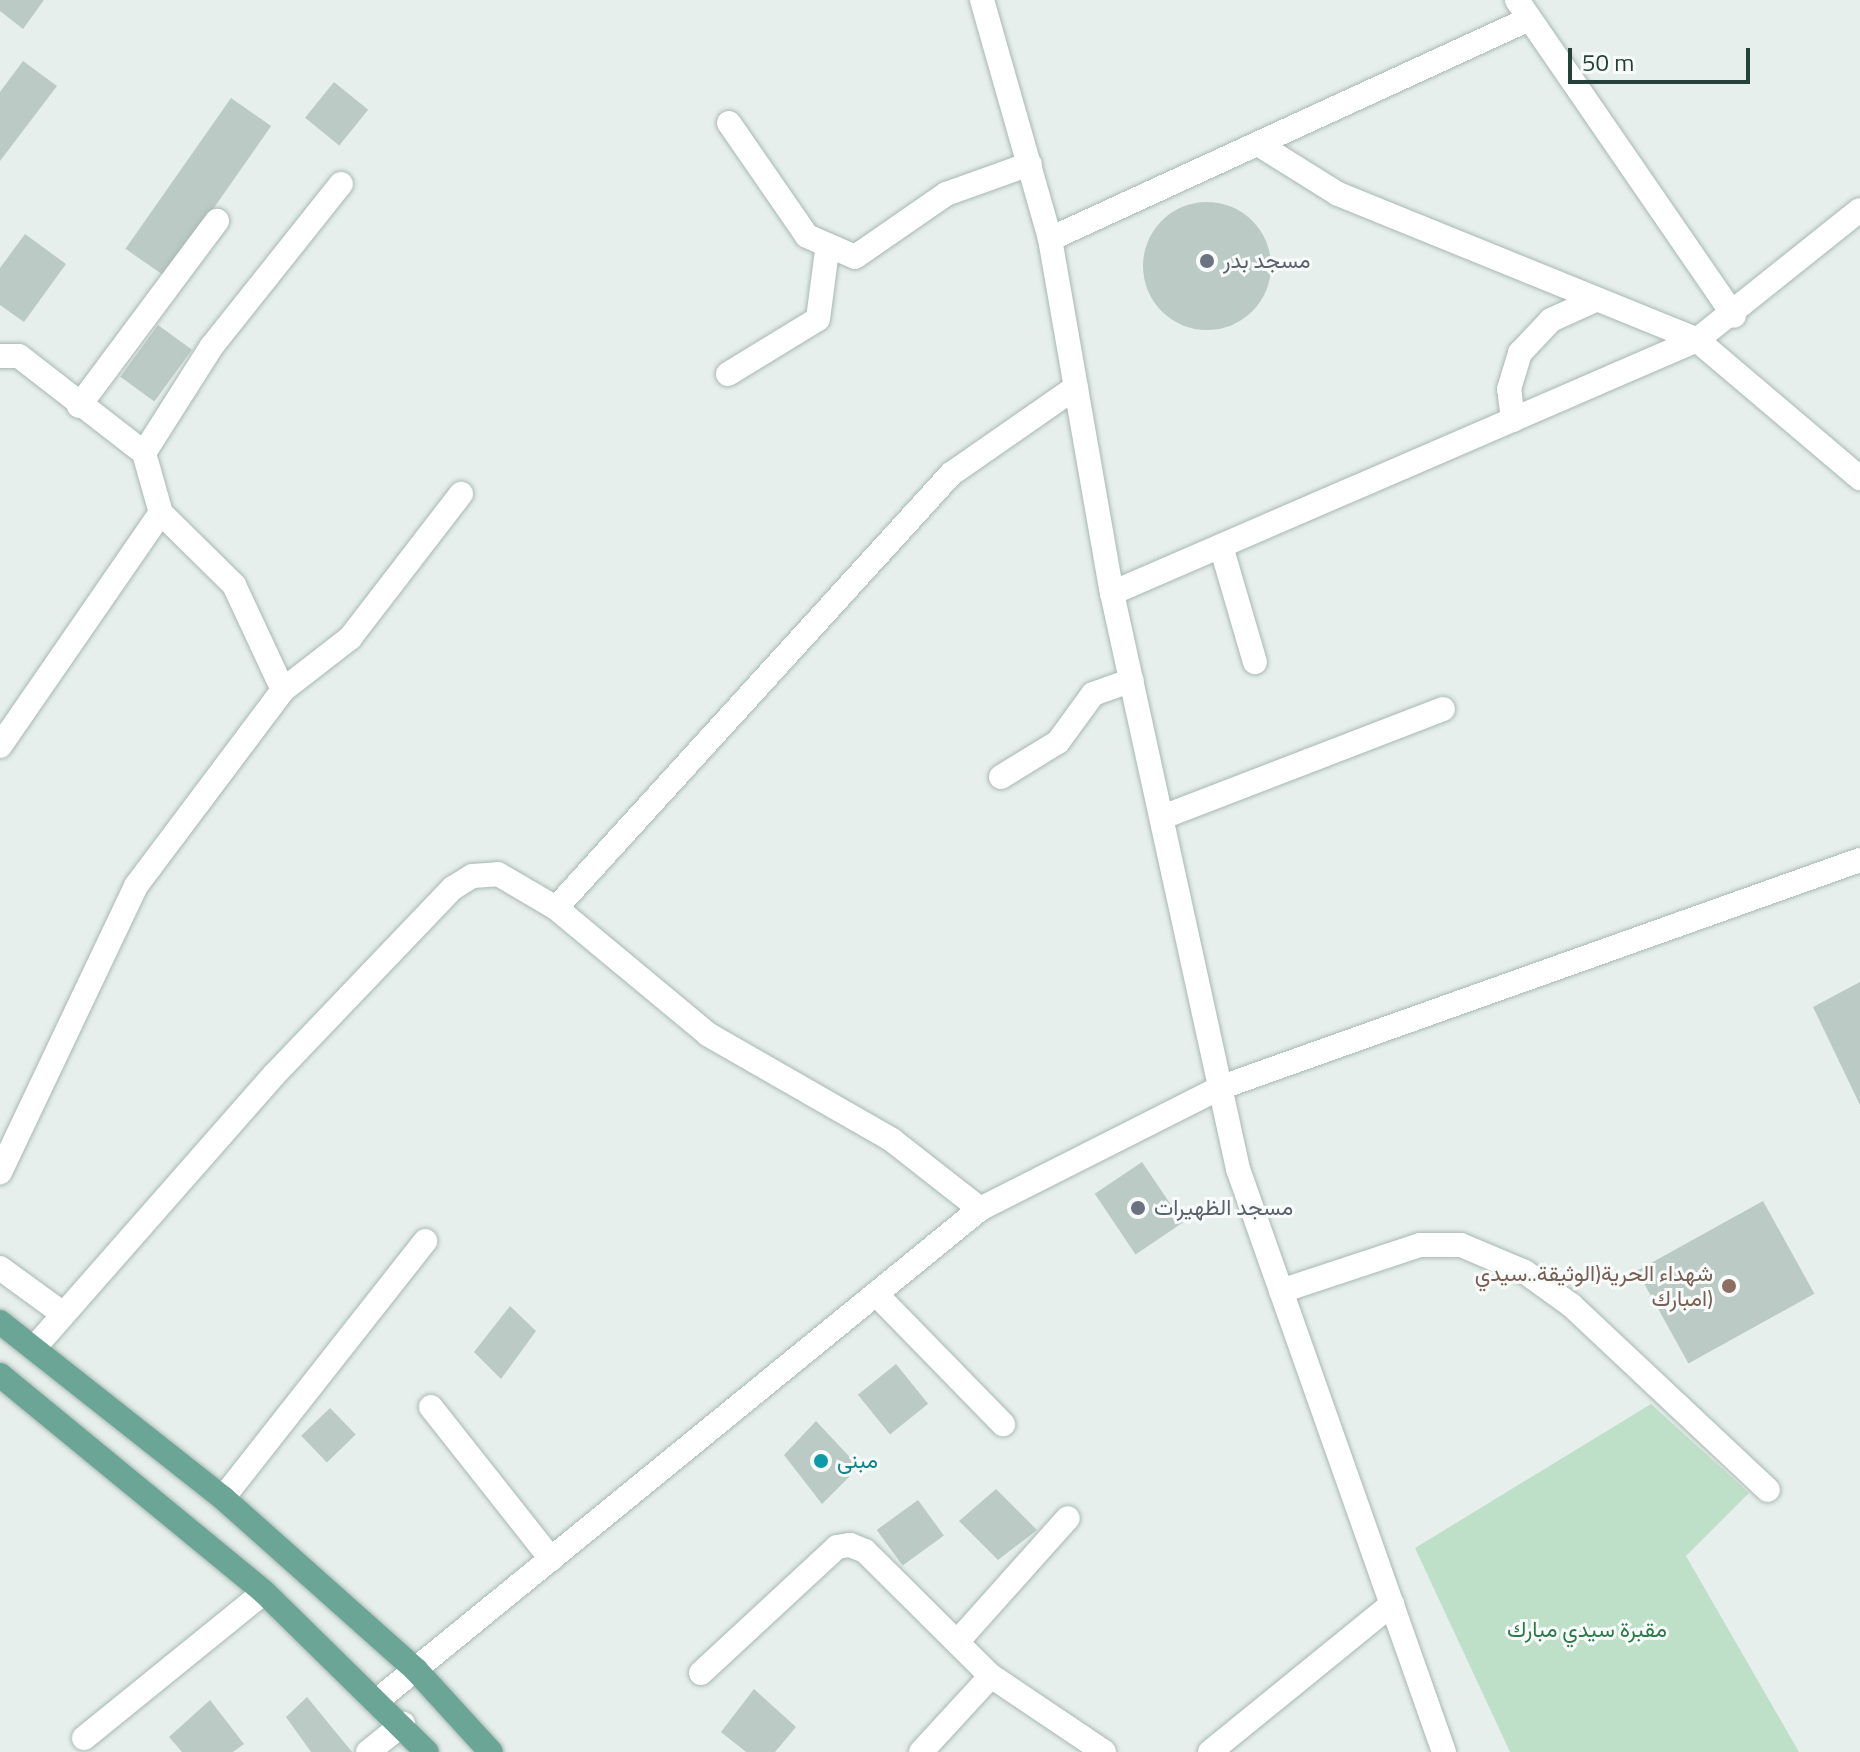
<!DOCTYPE html>
<html>
<head>
<meta charset="utf-8">
<style>
	body { margin:0 }
	#map { position:relative; width:1860px; height:1752px; overflow:hidden; background:#e6efeb; font-family:"Titillium Web",Vazirmatn,sans-serif }
	div>[style] { position:absolute }
	.green>* { inset:0; background:#bfe0c8 }
	.building>* { inset:0; background:#bbcac4; transform-origin:0 0 }
	.round { border-radius:50% }
	.roads { filter:drop-shadow(0 0 2px #a8b8b2) drop-shadow(0 0 2px #a8b8b2) }
	.minor>* { height:24px; margin:-12px; padding:0 12px; transform-origin:12px; border-radius:12px; background:#fff }
	.major>* { height:24px; margin:-12px; padding:0 12px; transform-origin:12px; border-radius:12px; background:#6aa596 }
	.dots>* { width:22px; height:22px; translate:-50% -50%; box-sizing:border-box; border:4px solid #f7fbf9; border-radius:50% }
	span { translate:-50% -50%; white-space:nowrap; text-align:center; line-height:1.15; -webkit-text-stroke:6px #f7fbf9; paint-order:stroke }
	.worship-label { font-size:22px; color:#5b616d }
	.left { translate:0 -50%; text-align:left }
	.education-label { font-size:22px; color:#785e54 }
	.right { translate:-100% -50%; text-align:right }
	.culture-label { font-size:22px; color:#0d838f }
	.park-label { font-size:22px; color:#2d7a4b }
	.scale { position:absolute; left:1568px; top:48px; width:182px; height:36px; box-sizing:border-box; border:4px solid #24423a; border-top:0; padding-left:10px; font-size:24px; line-height:28px; white-space:nowrap; color:#24423a; -webkit-text-stroke:6px #f7fbf9; paint-order:stroke }
</style>
</head>
<body>
<div id="map">
	<div class="green">
		<i style="clip-path:polygon(1651px 1404px,1749px 1493px,1686px 1556px,1799px 1752px,1510px 1752px,1415px 1548px)"></i>
	</div>
	<div class="building">
		<i style="clip-path:polygon(0 0,44px 0,23px 29px,0 11px)"></i>
		<i style="clip-path:polygon(23px 61px,57px 86px,0 161px,0 92px)"></i>
		<i style="left:334px;top:82px;width:44px;height:46px;rotate:39deg"></i>
		<i style="left:231px;top:98px;width:49px;height:184px;rotate:35deg"></i>
		<i class="round" style="left:1143px;top:202px;width:128px;height:128px"></i>
		<i style="clip-path:polygon(25px 234px,66px 264px,24px 322px,0 305px,0 268px)"></i>
		<i style="left:158px;top:325px;width:42px;height:64px;rotate:36deg"></i>
		<i style="clip-path:polygon(1860px 982px,1860px 1105px,1813px 1007px)"></i>
		<i style="left:1142px;top:1162px;width:73px;height:57px;rotate:56deg"></i>
		<i style="left:1763px;top:1201px;width:106px;height:144px;rotate:61deg"></i>
		<i style="clip-path:polygon(510px 1306px,536px 1331px,501px 1379px,474px 1352px)"></i>
		<i style="left:896px;top:1364px;width:51px;height:49px;rotate:51deg"></i>
		<i style="left:330px;top:1408px;width:37px;height:40px;rotate:46deg"></i>
		<i style="clip-path:polygon(816px 1421px,859px 1467px,822px 1504px,784px 1455px)"></i>
		<i style="clip-path:polygon(996px 1489px,1037px 1530px,998px 1560px,959px 1521px)"></i>
		<i style="left:918px;top:1500px;width:44px;height:51px;rotate:54deg"></i>
		<i style="clip-path:polygon(754px 1689px,796px 1727px,775px 1752px,746px 1752px,721px 1732px)"></i>
		<i style="clip-path:polygon(307px 1697px,352px 1752px,311px 1752px,286px 1717px)"></i>
		<i style="clip-path:polygon(210px 1700px,244px 1744px,233px 1752px,182px 1752px,169px 1737px)"></i>
	</div>
	<div class="roads">
		<div class="minor">
			<i style="left:982px;top:0;width:248px;rotate:74.1deg"></i>
			<i style="left:1050px;top:239px;width:359px;rotate:80.1deg"></i>
			<i style="left:1112px;top:593px;width:590px;rotate:77.66deg"></i>
			<i style="left:1238px;top:1169px;width:618px;rotate:70.54deg"></i>
			<i style="left:1517px;top:0;width:383px;rotate:55.5deg"></i>
			<i style="left:729px;top:123px;width:137px;rotate:55.4deg"></i>
			<i style="left:807px;top:236px;width:52px;rotate:23.6deg"></i>
			<i style="left:855px;top:257px;width:111px;rotate:-34.7deg"></i>
			<i style="left:946px;top:194px;width:89px;rotate:-19.7deg"></i>
			<i style="left:1258px;top:144px;width:94px;rotate:32deg"></i>
			<i style="left:1338px;top:194px;width:388px;rotate:22.1deg"></i>
			<i style="left:1697px;top:340px;width:214px;rotate:40.3deg"></i>
			<i style="left:1050px;top:239px;width:527px;rotate:-24.67deg"></i>
			<i style="left:0;top:356px;width:19px"></i>
			<i style="left:19px;top:356px;width:158px;rotate:37.8deg"></i>
			<i style="left:144px;top:453px;width:62px;rotate:74.2deg"></i>
			<i style="left:161px;top:513px;width:103px;rotate:44.6deg"></i>
			<i style="left:234px;top:585px;width:116px;rotate:65deg"></i>
			<i style="left:283px;top:690px;width:245px;rotate:126.9deg"></i>
			<i style="left:136px;top:886px;width:317px;rotate:115.4deg"></i>
			<i style="left:728px;top:374px;width:105px;rotate:-31.4deg"></i>
			<i style="left:818px;top:319px;width:69px;rotate:-82.5deg"></i>
			<i style="left:79px;top:406px;width:231px;rotate:-53.3deg"></i>
			<i style="left:1513px;top:420px;width:31px;rotate:-97deg"></i>
			<i style="left:1509px;top:389px;width:38px;rotate:-73deg"></i>
			<i style="left:1520px;top:353px;width:45px;rotate:-46.8deg"></i>
			<i style="left:1551px;top:320px;width:46px;rotate:-24.3deg"></i>
			<i style="left:144px;top:453px;width:127px;rotate:-57.6deg"></i>
			<i style="left:212px;top:346px;width:207px;rotate:-51.5deg"></i>
			<i style="left:1221px;top:546px;width:121px;rotate:73.7deg"></i>
			<i style="left:1112px;top:593px;width:637px;rotate:-23.39deg"></i>
			<i style="left:1697px;top:340px;width:208px;rotate:-38.6deg"></i>
			<i style="left:283px;top:690px;width:85px;rotate:-37.8deg"></i>
			<i style="left:350px;top:638px;width:182px;rotate:-52.4deg"></i>
			<i style="left:0;top:746px;width:283px;rotate:-55.4deg"></i>
			<i style="left:1001px;top:777px;width:67px;rotate:-31.6deg"></i>
			<i style="left:1058px;top:742px;width:59px;rotate:-53.9deg"></i>
			<i style="left:1093px;top:694px;width:41px;rotate:-19.7deg"></i>
			<i style="left:1163px;top:817px;width:300px;rotate:-21.1deg"></i>
			<i style="left:556px;top:908px;width:587px;rotate:-47.69deg"></i>
			<i style="left:951px;top:474px;width:152px;rotate:-34.8deg"></i>
			<i style="left:0;top:1268px;width:77px;rotate:36deg"></i>
			<i style="left:1281px;top:1291px;width:146px;rotate:-18.3deg"></i>
			<i style="left:1420px;top:1245px;width:41px"></i>
			<i style="left:1461px;top:1245px;width:69px;rotate:22.9deg"></i>
			<i style="left:1525px;top:1272px;width:57px;rotate:35.7deg"></i>
			<i style="left:1571px;top:1305px;width:270px;rotate:43.2deg"></i>
			<i style="left:876px;top:1294px;width:182px;rotate:45.7deg"></i>
			<i style="left:35px;top:1347px;width:362px;rotate:-48.7deg"></i>
			<i style="left:274px;top:1075px;width:259px;rotate:-46.3deg"></i>
			<i style="left:453px;top:888px;width:22px;rotate:-32deg"></i>
			<i style="left:472px;top:876px;width:26px;rotate:-4deg"></i>
			<i style="left:498px;top:874px;width:67px;rotate:30.4deg"></i>
			<i style="left:556px;top:908px;width:199px;rotate:39.7deg"></i>
			<i style="left:709px;top:1035px;width:211px;rotate:29.8deg"></i>
			<i style="left:892px;top:1140px;width:112px;rotate:38.1deg"></i>
			<i style="left:431px;top:1407px;width:194px;rotate:51.7deg"></i>
			<i style="left:223px;top:1498px;width:327px;rotate:-51.8deg"></i>
			<i style="left:957px;top:1642px;width:166px;rotate:-48.2deg"></i>
			<i style="left:701px;top:1673px;width:185px;rotate:-42.8deg"></i>
			<i style="left:837px;top:1547px;width:13px;rotate:-9deg"></i>
			<i style="left:850px;top:1545px;width:16px;rotate:22deg"></i>
			<i style="left:865px;top:1551px;width:177px;rotate:44.8deg"></i>
			<i style="left:991px;top:1676px;width:136px;rotate:33.9deg"></i>
			<i style="left:379px;top:1699px;width:775px;rotate:-39.19deg"></i>
			<i style="left:980px;top:1209px;width:271px;rotate:-26.8deg"></i>
			<i style="left:1222px;top:1087px;width:677px;rotate:-19.59deg"></i>
			<i style="left:84px;top:1738px;width:232px;rotate:-39deg"></i>
			<i style="left:368px;top:1752px;width:45px;rotate:-38.7deg"></i>
			<i style="left:921px;top:1752px;width:103px;rotate:-47.4deg"></i>
			<i style="left:1210px;top:1752px;width:235px;rotate:-39.1deg"></i>
		</div>
		<div class="major">
			<i style="left:0;top:1322px;width:284px;rotate:38.3deg"></i>
			<i style="left:223px;top:1498px;width:259px;rotate:41.7deg"></i>
			<i style="left:416px;top:1670px;width:111px;rotate:47.6deg"></i>
			<i style="left:0;top:1375px;width:342px;rotate:39.4deg"></i>
			<i style="left:264px;top:1592px;width:228px;rotate:44.5deg"></i>
		</div>
	</div>
	<div class="dots">
		<i style="left:1207px;top:261px;background:#6b7280"></i>
		<i style="left:1138px;top:1208px;background:#6b7280"></i>
		<i style="left:1729px;top:1286px;background:#8d6e63"></i>
		<i style="left:821px;top:1461px;background:#0f9aa8"></i>
	</div>
	<div class="worship-label">
		<span class="left" style="left:1223px;top:261px">مسجد بدر</span>
		<span class="left" style="left:1154px;top:1208px">مسجد الظهيرات</span>
	</div>
	<div class="education-label">
		<span class="right" style="left:1713px;top:1286px">شهداء الحرية(الوثيقة..سيدي<br>امبارك)</span>
	</div>
	<div class="culture-label">
		<span class="left" style="left:837px;top:1461px">مبنى</span>
	</div>
	<div class="park-label">
		<span style="left:1587px;top:1630px">مقبرة سيدي مبارك</span>
	</div>
	<div class="scale">50 m</div>
</div>
</body>
</html>
